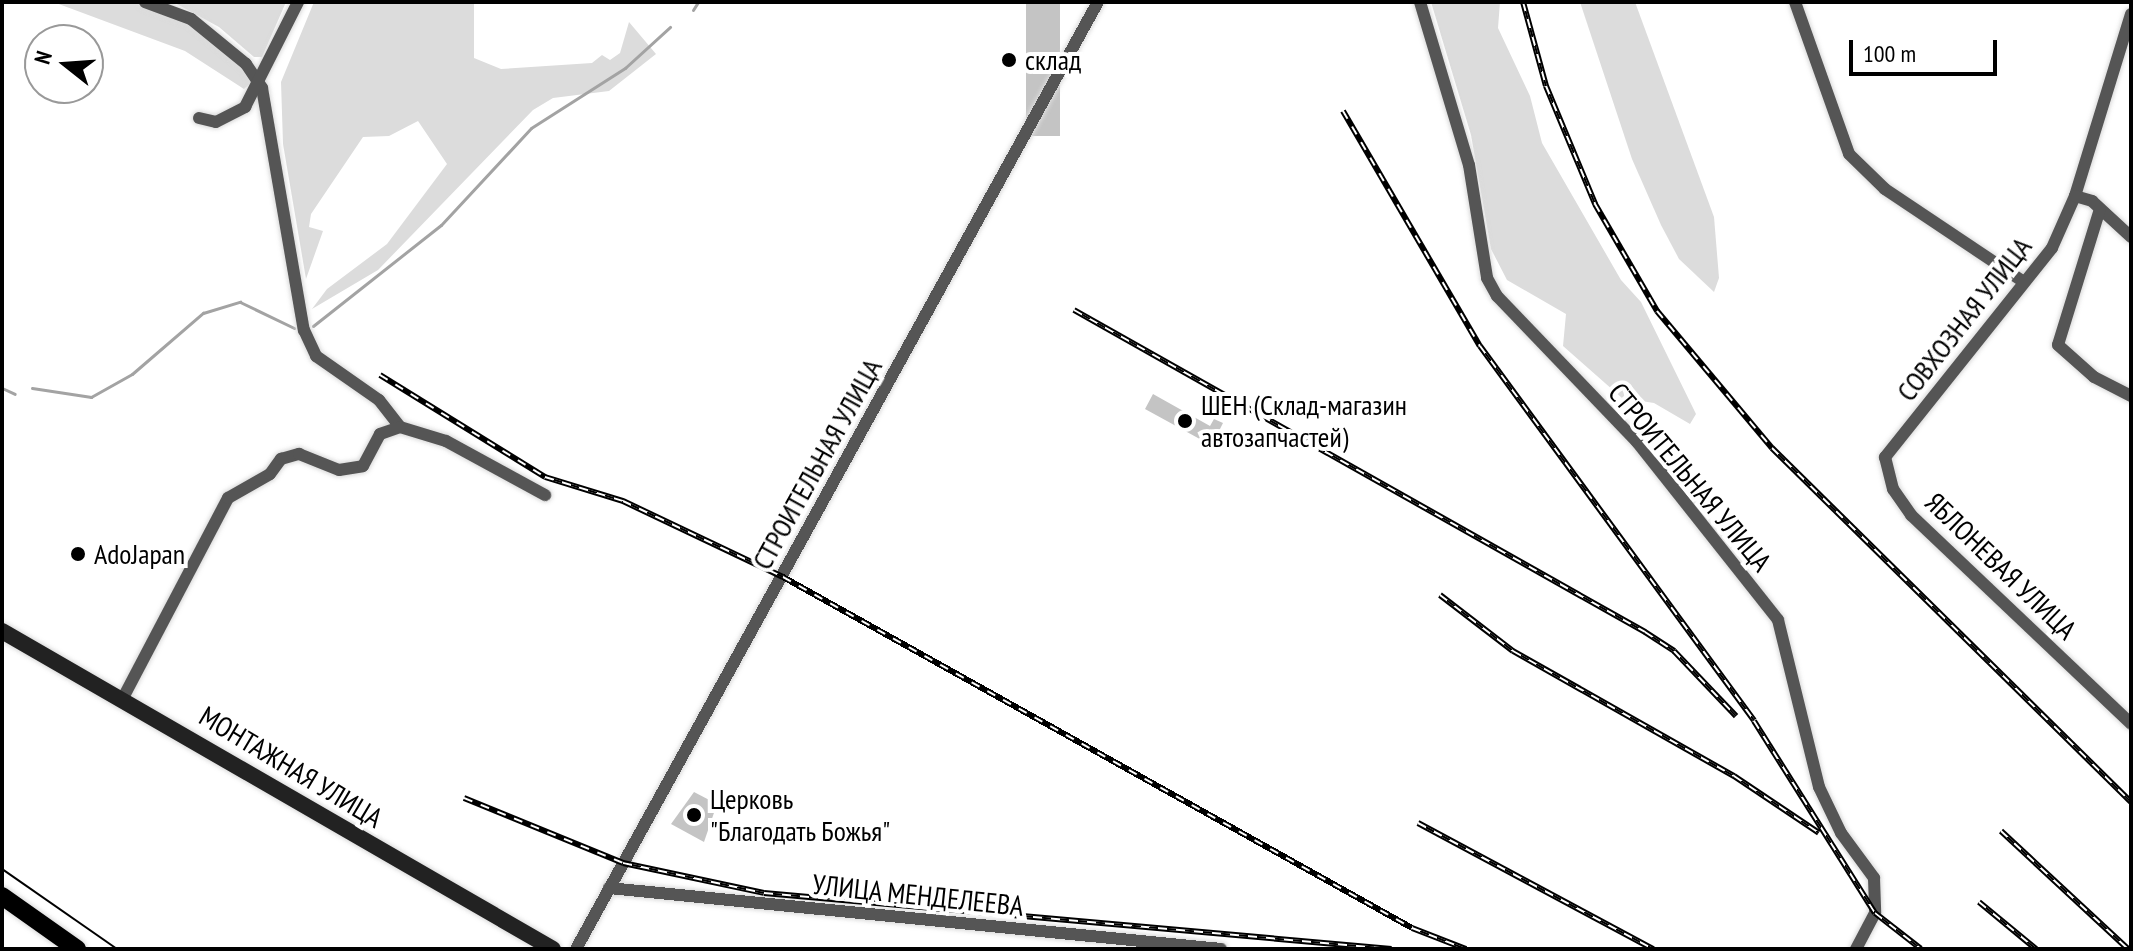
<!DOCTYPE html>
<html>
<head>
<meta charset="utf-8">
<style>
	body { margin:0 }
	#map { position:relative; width:2133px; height:951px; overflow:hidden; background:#fff; font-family:"PT Sans Narrow",sans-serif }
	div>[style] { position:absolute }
	.green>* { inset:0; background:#dcdcdc }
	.stream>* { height:3px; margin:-1.5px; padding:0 1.5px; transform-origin:1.5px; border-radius:1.5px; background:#a3a3a3 }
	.building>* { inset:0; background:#c4c4c4; transform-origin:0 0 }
	.roads { filter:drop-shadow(0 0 2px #dbdbdb) drop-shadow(0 0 2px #dbdbdb) }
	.street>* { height:12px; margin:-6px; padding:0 6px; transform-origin:6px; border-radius:6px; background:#555 }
	.secondary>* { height:16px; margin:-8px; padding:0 8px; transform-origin:8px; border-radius:8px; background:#222 }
	.primary>* { height:18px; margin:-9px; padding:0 9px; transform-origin:9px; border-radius:9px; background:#000 }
	.tram>* { height:2px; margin:-1px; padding:0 1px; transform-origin:1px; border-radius:1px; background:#000 }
	.rail>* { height:6px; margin-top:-3px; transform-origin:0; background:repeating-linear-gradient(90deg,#fff 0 9px,#000 0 18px); box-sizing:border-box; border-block:2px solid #000 }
	.dots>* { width:22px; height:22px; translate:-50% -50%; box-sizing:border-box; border:4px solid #fff; border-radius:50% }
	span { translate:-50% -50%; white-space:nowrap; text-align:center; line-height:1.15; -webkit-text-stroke:8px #fff; paint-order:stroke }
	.poi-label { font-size:28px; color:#000 }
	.left { translate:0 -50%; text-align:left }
	.street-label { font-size:28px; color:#000 }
	.frame { position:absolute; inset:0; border:4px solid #000; pointer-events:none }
	.north { position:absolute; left:24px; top:24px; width:80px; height:80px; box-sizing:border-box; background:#fff; border:2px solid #999; border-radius:50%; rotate:287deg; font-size:22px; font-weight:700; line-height:32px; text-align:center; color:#000 }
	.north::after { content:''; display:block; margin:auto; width:28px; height:36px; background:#000; clip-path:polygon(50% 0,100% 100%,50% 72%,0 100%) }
	.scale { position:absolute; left:1849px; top:40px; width:148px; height:36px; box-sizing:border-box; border:4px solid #000; border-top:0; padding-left:10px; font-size:24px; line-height:28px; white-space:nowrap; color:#000; -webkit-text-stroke:6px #fff; paint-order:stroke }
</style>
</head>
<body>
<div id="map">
	<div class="green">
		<i style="clip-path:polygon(24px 2px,134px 2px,165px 11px,189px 22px,243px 65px,253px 81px,244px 89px,185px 51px,56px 3px)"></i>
		<i style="clip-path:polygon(173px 2px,286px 2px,262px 57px,254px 57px,219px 27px)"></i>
		<i style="clip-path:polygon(314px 2px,474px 2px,474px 58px,501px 69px,592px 63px,602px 55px,610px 60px,620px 53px,629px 22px,656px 54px,609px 91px,553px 98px,533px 110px,378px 270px,312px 309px,327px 289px,387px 244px,447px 164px,418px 121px,389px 136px,363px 137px,311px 214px,309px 227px,323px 231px,306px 279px,283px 144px,281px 82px)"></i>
		<i style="clip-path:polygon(1431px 2px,1500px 2px,1498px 28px,1530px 96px,1542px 143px,1621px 280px,1641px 302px,1696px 414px,1690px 424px,1654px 403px,1622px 398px,1563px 346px,1566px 314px,1507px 280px,1491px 249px,1471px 135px)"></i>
		<i style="clip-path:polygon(1580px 2px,1635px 2px,1714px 217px,1719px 278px,1714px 292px,1679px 259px,1661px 225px,1632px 159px)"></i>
	</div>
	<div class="stream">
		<i style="left:693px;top:10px;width:9px;rotate:-58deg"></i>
		<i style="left:313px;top:326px;width:163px;rotate:-38.3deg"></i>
		<i style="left:441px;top:225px;width:132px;rotate:-47.1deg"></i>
		<i style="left:531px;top:128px;width:112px;rotate:-32.6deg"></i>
		<i style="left:625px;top:68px;width:61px;rotate:-42.3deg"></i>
		<i style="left:2px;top:388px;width:14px;rotate:25deg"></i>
		<i style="left:32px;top:388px;width:60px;rotate:8.7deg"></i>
		<i style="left:91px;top:397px;width:47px;rotate:-29.3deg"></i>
		<i style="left:132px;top:374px;width:94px;rotate:-40.7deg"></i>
		<i style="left:203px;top:313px;width:39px;rotate:-17deg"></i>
		<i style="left:240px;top:302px;width:60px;rotate:25.7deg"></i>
	</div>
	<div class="building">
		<i style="left:1026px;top:2px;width:34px;height:134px"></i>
		<i style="clip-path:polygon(1153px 394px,1210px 426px,1214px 419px,1223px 423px,1219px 431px,1226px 435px,1218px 449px,1145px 409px)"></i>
		<i style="clip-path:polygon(694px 792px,717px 804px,704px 842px,671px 824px)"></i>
	</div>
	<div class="roads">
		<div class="street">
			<i style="left:145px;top:2px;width:49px;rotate:20.3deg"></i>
			<i style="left:191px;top:19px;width:71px;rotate:39.3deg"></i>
			<i style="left:246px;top:64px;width:29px;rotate:56deg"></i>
			<i style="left:262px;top:88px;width:246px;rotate:80.2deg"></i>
			<i style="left:304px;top:330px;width:29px;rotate:65deg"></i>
			<i style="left:316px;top:356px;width:77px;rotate:34.9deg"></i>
			<i style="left:379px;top:400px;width:34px;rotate:52deg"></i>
			<i style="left:400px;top:427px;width:48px;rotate:16.9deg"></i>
			<i style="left:446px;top:441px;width:113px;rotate:28.6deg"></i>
			<i style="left:1420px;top:2px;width:170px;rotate:73.3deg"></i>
			<i style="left:1469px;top:165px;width:114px;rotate:80.9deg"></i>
			<i style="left:1487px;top:278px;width:21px;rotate:61deg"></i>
			<i style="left:1497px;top:296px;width:202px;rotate:46.2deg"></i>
			<i style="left:1637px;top:442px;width:227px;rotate:51.6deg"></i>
			<i style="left:1778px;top:620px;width:172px;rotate:76.2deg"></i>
			<i style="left:1819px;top:787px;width:51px;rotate:64.4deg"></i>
			<i style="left:1841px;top:833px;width:56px;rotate:53.7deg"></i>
			<i style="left:1874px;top:878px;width:35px;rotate:88deg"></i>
			<i style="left:1875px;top:913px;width:41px;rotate:117.8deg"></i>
			<i style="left:1795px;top:2px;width:161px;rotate:70.4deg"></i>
			<i style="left:1849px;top:154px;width:50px;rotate:44.2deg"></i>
			<i style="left:1885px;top:189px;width:167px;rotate:33.8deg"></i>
			<i style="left:2131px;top:14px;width:190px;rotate:107.1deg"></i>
			<i style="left:2075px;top:196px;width:57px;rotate:113.9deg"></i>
			<i style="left:2052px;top:248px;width:268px;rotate:128.6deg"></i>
			<i style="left:1885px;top:457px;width:33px;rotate:76deg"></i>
			<i style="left:1893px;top:489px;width:32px;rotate:55deg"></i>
			<i style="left:1911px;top:515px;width:303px;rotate:43.5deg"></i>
			<i style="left:199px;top:118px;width:17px;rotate:13deg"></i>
			<i style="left:216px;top:122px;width:33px;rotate:-27deg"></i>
			<i style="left:245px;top:107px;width:118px;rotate:-63.2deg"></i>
			<i style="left:2075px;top:196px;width:18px;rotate:16deg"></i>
			<i style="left:2092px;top:201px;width:53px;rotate:42.7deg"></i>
			<i style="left:2100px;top:209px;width:142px;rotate:107.2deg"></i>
			<i style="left:2058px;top:345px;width:48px;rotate:41.6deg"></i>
			<i style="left:2094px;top:377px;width:42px;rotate:27.2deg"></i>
			<i style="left:123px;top:698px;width:226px;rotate:-62.3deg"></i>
			<i style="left:228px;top:498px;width:48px;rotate:-29.7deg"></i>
			<i style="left:270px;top:474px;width:19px;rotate:-54deg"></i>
			<i style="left:281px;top:459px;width:19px;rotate:-16deg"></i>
			<i style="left:299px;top:454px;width:43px;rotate:21.8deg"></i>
			<i style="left:339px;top:470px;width:24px;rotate:-9deg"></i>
			<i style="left:363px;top:466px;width:36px;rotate:-62deg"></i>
			<i style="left:380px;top:434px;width:21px;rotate:-19deg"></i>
			<i style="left:609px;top:888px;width:615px;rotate:5.69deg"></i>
			<i style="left:576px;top:949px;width:1081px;rotate:-61.14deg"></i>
		</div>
		<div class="secondary">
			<i style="left:2px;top:631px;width:636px;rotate:29.99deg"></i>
		</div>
		<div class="primary">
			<i style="left:2px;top:896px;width:92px;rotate:35.2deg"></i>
		</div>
	</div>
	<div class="tram">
		<i style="left:2px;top:869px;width:140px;rotate:34.8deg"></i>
	</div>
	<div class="rail">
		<i style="left:1523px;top:2px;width:87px;rotate:74.7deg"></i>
		<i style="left:1546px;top:86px;width:128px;rotate:67.4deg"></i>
		<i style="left:1595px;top:204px;width:124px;rotate:59.9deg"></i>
		<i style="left:1657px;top:311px;width:179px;rotate:50deg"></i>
		<i style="left:1772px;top:448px;width:504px;rotate:44.6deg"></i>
		<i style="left:1343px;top:111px;width:272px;rotate:59.8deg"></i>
		<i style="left:1480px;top:346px;width:464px;rotate:53.8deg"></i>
		<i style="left:1754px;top:721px;width:227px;rotate:57.8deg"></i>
		<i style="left:1875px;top:913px;width:58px;rotate:38deg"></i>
		<i style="left:1074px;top:310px;width:656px;rotate:29.42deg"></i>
		<i style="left:1645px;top:632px;width:35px;rotate:33deg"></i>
		<i style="left:1674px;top:651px;width:90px;rotate:46.4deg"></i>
		<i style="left:380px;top:375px;width:194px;rotate:31.7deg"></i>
		<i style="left:545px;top:477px;width:82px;rotate:17.1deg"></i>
		<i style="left:623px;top:501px;width:177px;rotate:25.4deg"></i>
		<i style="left:783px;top:577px;width:720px;rotate:29.16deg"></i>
		<i style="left:1412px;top:928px;width:58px;rotate:21.3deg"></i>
		<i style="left:1440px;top:595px;width:92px;rotate:37.5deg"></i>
		<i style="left:1513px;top:651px;width:254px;rotate:29.5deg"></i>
		<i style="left:1734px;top:776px;width:102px;rotate:33.8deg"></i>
		<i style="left:464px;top:798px;width:172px;rotate:22.2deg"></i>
		<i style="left:623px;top:863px;width:144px;rotate:12deg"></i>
		<i style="left:764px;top:893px;width:630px;rotate:5.1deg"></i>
		<i style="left:1418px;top:823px;width:267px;rotate:28.2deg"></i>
		<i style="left:2001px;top:831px;width:173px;rotate:42.9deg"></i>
		<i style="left:1979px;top:902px;width:74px;rotate:39.5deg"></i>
	</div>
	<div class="dots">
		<i style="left:1009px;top:60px;background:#000"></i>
		<i style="left:1185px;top:421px;background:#000"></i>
		<i style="left:78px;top:554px;background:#000"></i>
		<i style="left:694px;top:815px;background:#000"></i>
	</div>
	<div class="poi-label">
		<span class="left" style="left:1025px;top:60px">склад</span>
		<span class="left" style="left:1201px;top:421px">ШЕН (Склад-магазин<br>автозапчастей)</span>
		<span class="left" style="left:94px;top:554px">AdoJapan</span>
		<span class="left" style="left:710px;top:815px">Церковь<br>"Благодать Божья"</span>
	</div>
	<div class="street-label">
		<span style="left:1964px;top:319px;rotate:-52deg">СОВХОЗНАЯ УЛИЦА</span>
		<span style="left:817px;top:464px;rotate:-61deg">СТРОИТЕЛЬНАЯ УЛИЦА</span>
		<span style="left:1690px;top:477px;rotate:50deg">СТРОИТЕЛЬНАЯ УЛИЦА</span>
		<span style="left:2001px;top:566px;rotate:44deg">ЯБЛОНЕВАЯ УЛИЦА</span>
		<span style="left:291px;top:767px;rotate:31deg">МОНТАЖНАЯ УЛИЦА</span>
		<span style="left:918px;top:895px;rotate:6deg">УЛИЦА МЕНДЕЛЕЕВА</span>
	</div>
	<div class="frame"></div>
	<div class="north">N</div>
	<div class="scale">100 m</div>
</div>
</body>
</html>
